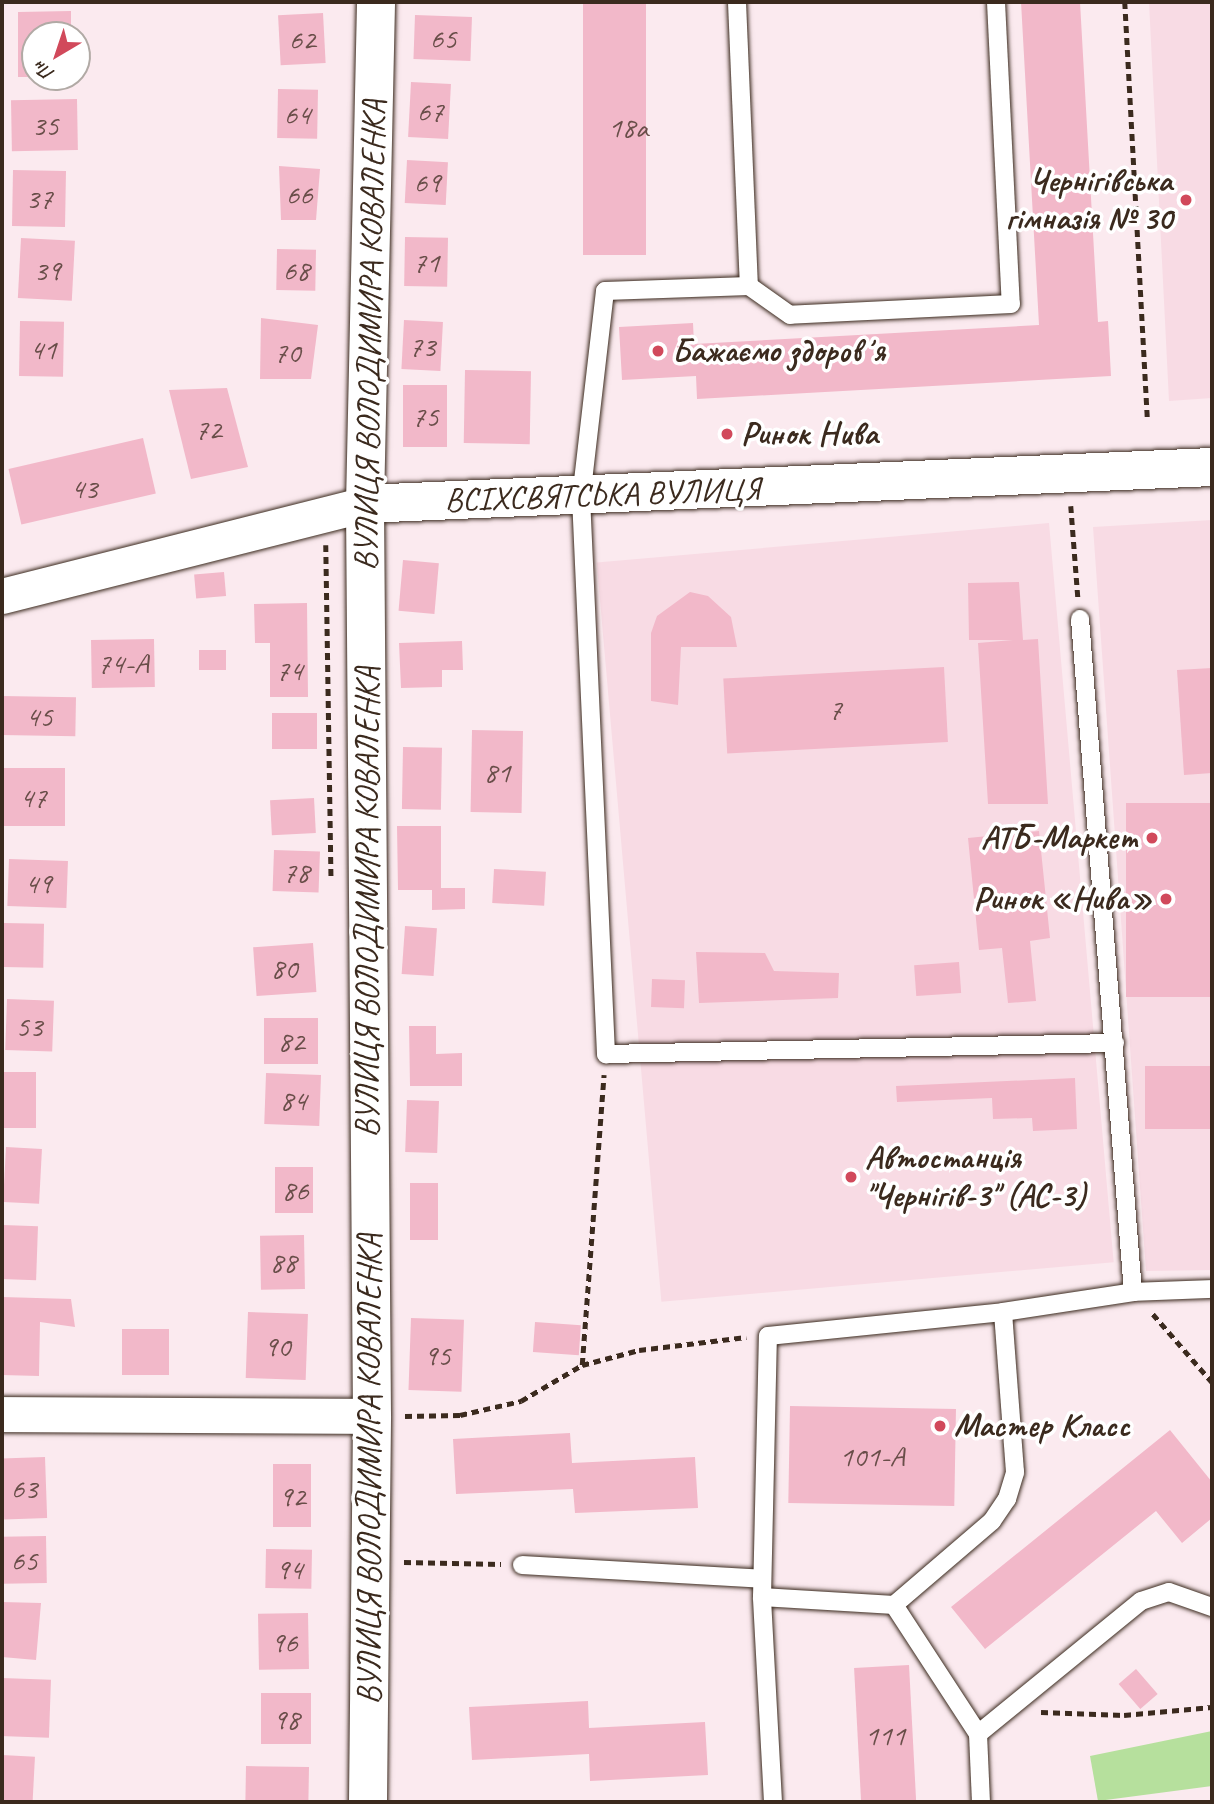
<!DOCTYPE html>
<html>
<head>
<meta charset="utf-8">
<style>
	body { margin:0 }
	#map { position:relative; width:1214px; height:1804px; overflow:hidden; background:#fbeaef; font-family:Caveat,sans-serif }
	div>[style] { position:absolute }
	.built>* { inset:0; background:#f8dbe4; transform-origin:0 0 }
	.green>* { inset:0; background:#b6e09d }
	.building>* { inset:0; background:#f2b8c9; transform-origin:0 0 }
	.path>* { height:4.5px; margin-top:-2.25px; transform-origin:0; background:repeating-linear-gradient(90deg,#3b2a1e 0 7px,transparent 0 12px) }
	.roads { filter:drop-shadow(0 0 2px #3b2a1e) drop-shadow(0 0 2px #3b2a1e) }
	.service>* { height:18px; margin:-9px; padding:0 9px; transform-origin:9px; border-radius:9px; background:#fff }
	.minor>* { height:35px; margin:-17.5px; padding:0 17.5px; transform-origin:17.5px; border-radius:17.5px; background:#fff }
	.tertiary>* { height:38px; margin:-19px; padding:0 19px; transform-origin:19px; border-radius:19px; background:#fff }
	.dots>* { width:19px; height:19px; translate:-50% -50%; box-sizing:border-box; border:4px solid #fff; border-radius:50% }
	span { translate:-50% -50%; white-space:nowrap; text-align:center; line-height:1.15; -webkit-text-stroke:7px #fff; paint-order:stroke }
	.number-label { font-size:30px; color:#694e49 }
	.number-label span { -webkit-text-stroke-width:0 }
	.poi-label { font-size:33px; color:#3b2a1e; font-weight:700 }
	.right { translate:-100% -50%; text-align:right }
	.left { translate:0 -50%; text-align:left }
	.street-label { font-size:33px; color:#3b2a1e }
	.frame { position:absolute; inset:0; border:4px solid #3b2a1e; pointer-events:none }
	.north { position:absolute; left:21px; top:21px; width:70px; height:70px; box-sizing:border-box; background:#fff; border:2px solid #b1aaa5; border-radius:50%; rotate:219deg; font-size:19px; font-weight:700; line-height:28px; text-align:center; color:#3b2a1e }
	.north::after { content:''; display:block; margin:auto; width:24px; height:32px; background:#d1495b; clip-path:polygon(50% 0,100% 100%,50% 72%,0 100%) }
</style>
</head>
<body>
<div id="map">
	<div class="built">
		<i style="clip-path:polygon(1149px 2px,1212px 2px,1212px 398px,1169px 401px)"></i>
		<i style="clip-path:polygon(1212px 520px,1212px 1270px,1146px 1271px,1093px 527px)"></i>
		<i style="left:1049px;top:523px;width:742px;height:454px;rotate:85deg"></i>
	</div>
	<div class="green">
		<i style="clip-path:polygon(1212px 1731px,1212px 1786px,1098px 1801px,1090px 1756px)"></i>
	</div>
	<div class="building">
		<i style="left:583px;top:2px;width:63px;height:253px"></i>
		<i style="clip-path:polygon(1021px 2px,1080px 2px,1098px 322px,1108px 321px,1111px 376px,697px 399px,696px 376px,622px 380px,619px 327px,693px 323px,694px 344px,1039px 325px)"></i>
		<i style="clip-path:polygon(71px 11px,71px 35px,35px 35px,35px 77px,18px 77px,18px 12px)"></i>
		<i style="left:323px;top:13px;width:50px;height:45px;rotate:87deg"></i>
		<i style="left:415px;top:15px;width:57px;height:44px;rotate:2deg"></i>
		<i style="left:411px;top:82px;width:40px;height:55px;rotate:3deg"></i>
		<i style="left:278px;top:89px;width:40px;height:49px;rotate:1deg"></i>
		<i style="left:77px;top:99px;width:51px;height:66px;rotate:89deg"></i>
		<i style="left:407px;top:160px;width:41px;height:43px;rotate:3deg"></i>
		<i style="clip-path:polygon(279px 166px,320px 169px,316px 220px,281px 220px)"></i>
		<i style="left:13px;top:170px;width:53px;height:56px;rotate:1deg"></i>
		<i style="left:405px;top:237px;width:43px;height:49px;rotate:1deg"></i>
		<i style="left:21px;top:238px;width:54px;height:60px;rotate:3deg"></i>
		<i style="left:277px;top:249px;width:39px;height:41px;rotate:1deg"></i>
		<i style="clip-path:polygon(261px 318px,318px 325px,311px 379px,260px 379px)"></i>
		<i style="left:404px;top:320px;width:39px;height:49px;rotate:3deg"></i>
		<i style="left:20px;top:321px;width:44px;height:55px;rotate:1deg"></i>
		<i style="left:465px;top:370px;width:66px;height:73px;rotate:1deg"></i>
		<i style="left:403px;top:385px;width:44px;height:62px"></i>
		<i style="clip-path:polygon(227px 388px,248px 467px,191px 479px,169px 390px)"></i>
		<i style="left:143px;top:438px;width:57px;height:138px;rotate:77deg"></i>
		<i style="left:403px;top:560px;width:36px;height:51px;rotate:5deg"></i>
		<i style="left:224px;top:572px;width:24px;height:30px;rotate:85deg"></i>
		<i style="clip-path:polygon(1019px 582px,1023px 640px,1038px 639px,1048px 804px,988px 804px,978px 643px,1013px 640px,969px 640px,968px 583px)"></i>
		<i style="clip-path:polygon(690px 592px,708px 596px,731px 617px,737px 647px,681px 647px,678px 705px,651px 701px,651px 633px,657px 616px)"></i>
		<i style="clip-path:polygon(307px 603px,308px 697px,270px 697px,270px 643px,255px 643px,254px 604px)"></i>
		<i style="left:154px;top:639px;width:48px;height:63px;rotate:89deg"></i>
		<i style="clip-path:polygon(462px 641px,463px 670px,442px 670px,442px 687px,401px 688px,399px 643px)"></i>
		<i style="left:199px;top:650px;width:27px;height:20px"></i>
		<i style="left:944px;top:667px;width:75px;height:221px;rotate:87deg"></i>
		<i style="clip-path:polygon(1212px 668px,1212px 773px,1184px 775px,1177px 670px)"></i>
		<i style="left:2px;top:696px;width:74px;height:39px;rotate:1deg"></i>
		<i style="left:272px;top:713px;width:45px;height:36px"></i>
		<i style="left:472px;top:730px;width:51px;height:82px;rotate:1deg"></i>
		<i style="left:403px;top:747px;width:39px;height:62px;rotate:1deg"></i>
		<i style="left:2px;top:768px;width:63px;height:58px"></i>
		<i style="left:314px;top:798px;width:35px;height:44px;rotate:87deg"></i>
		<i style="left:1212px;top:803px;width:194px;height:86px;rotate:90deg"></i>
		<i style="clip-path:polygon(397px 826px,441px 826px,441px 888px,465px 888px,465px 909px,432px 910px,432px 890px,398px 890px)"></i>
		<i style="clip-path:polygon(1039px 831px,1050px 938px,1030px 941px,1036px 1001px,1008px 1003px,1002px 948px,979px 950px,968px 838px)"></i>
		<i style="left:274px;top:850px;width:46px;height:41px;rotate:2deg"></i>
		<i style="left:9px;top:859px;width:59px;height:47px;rotate:2deg"></i>
		<i style="left:494px;top:869px;width:52px;height:34px;rotate:3deg"></i>
		<i style="left:4px;top:923px;width:40px;height:44px;rotate:1deg"></i>
		<i style="left:405px;top:926px;width:32px;height:48px;rotate:4deg"></i>
		<i style="left:313px;top:943px;width:49px;height:60px;rotate:86deg"></i>
		<i style="clip-path:polygon(696px 952px,765px 953px,774px 971px,839px 973px,838px 998px,699px 1003px)"></i>
		<i style="left:959px;top:962px;width:31px;height:45px;rotate:86deg"></i>
		<i style="left:652px;top:979px;width:33px;height:28px;rotate:2deg"></i>
		<i style="left:7px;top:999px;width:47px;height:51px;rotate:2deg"></i>
		<i style="left:264px;top:1018px;width:54px;height:46px"></i>
		<i style="clip-path:polygon(409px 1026px,436px 1026px,436px 1054px,462px 1053px,462px 1086px,410px 1086px)"></i>
		<i style="left:1212px;top:1066px;width:63px;height:67px;rotate:90deg"></i>
		<i style="left:4px;top:1072px;width:32px;height:56px"></i>
		<i style="left:321px;top:1075px;width:51px;height:55px;rotate:92deg"></i>
		<i style="clip-path:polygon(1075px 1078px,1077px 1129px,1033px 1131px,1032px 1118px,993px 1119px,992px 1098px,897px 1102px,896px 1086px)"></i>
		<i style="left:407px;top:1100px;width:32px;height:52px;rotate:2deg"></i>
		<i style="left:6px;top:1147px;width:36px;height:55px;rotate:3deg"></i>
		<i style="left:275px;top:1167px;width:38px;height:46px"></i>
		<i style="left:410px;top:1183px;width:28px;height:57px"></i>
		<i style="left:3px;top:1225px;width:35px;height:54px;rotate:2deg"></i>
		<i style="left:304px;top:1235px;width:54px;height:44px;rotate:89deg"></i>
		<i style="clip-path:polygon(2px 1297px,71px 1299px,75px 1327px,40px 1322px,39px 1376px,2px 1375px)"></i>
		<i style="left:248px;top:1312px;width:60px;height:66px;rotate:2deg"></i>
		<i style="left:411px;top:1318px;width:53px;height:72px;rotate:2deg"></i>
		<i style="left:535px;top:1322px;width:46px;height:30px;rotate:4deg"></i>
		<i style="left:122px;top:1329px;width:47px;height:46px"></i>
		<i style="left:790px;top:1406px;width:166px;height:97px;rotate:1deg"></i>
		<i style="clip-path:polygon(1170px 1430px,1212px 1482px,1212px 1518px,1182px 1543px,1156px 1511px,985px 1649px,951px 1607px)"></i>
		<i style="clip-path:polygon(570px 1433px,572px 1463px,695px 1457px,698px 1508px,575px 1513px,573px 1489px,456px 1494px,453px 1439px)"></i>
		<i style="left:45px;top:1457px;width:61px;height:43px;rotate:88deg"></i>
		<i style="left:273px;top:1464px;width:38px;height:63px"></i>
		<i style="left:46px;top:1536px;width:47px;height:44px;rotate:89deg"></i>
		<i style="left:266px;top:1549px;width:46px;height:39px;rotate:1deg"></i>
		<i style="clip-path:polygon(2px 1602px,41px 1603px,36px 1660px,2px 1657px)"></i>
		<i style="left:308px;top:1613px;width:56px;height:50px;rotate:89deg"></i>
		<i style="left:909px;top:1665px;width:137px;height:55px;rotate:87deg"></i>
		<i style="left:1136px;top:1669px;width:33px;height:23px;rotate:49deg"></i>
		<i style="left:2px;top:1678px;width:49px;height:58px;rotate:2deg"></i>
		<i style="left:311px;top:1693px;width:51px;height:50px;rotate:90deg"></i>
		<i style="clip-path:polygon(588px 1701px,589px 1728px,705px 1722px,708px 1775px,590px 1781px,589px 1754px,472px 1760px,469px 1707px)"></i>
		<i style="left:2px;top:1755px;width:33px;height:47px;rotate:3deg"></i>
		<i style="left:246px;top:1766px;width:63px;height:36px;rotate:1deg"></i>
	</div>
	<div class="path">
		<i style="left:1125px;top:2px;width:420px;rotate:86.9deg"></i>
		<i style="left:1071px;top:506px;width:92px;rotate:85.6deg"></i>
		<i style="left:326px;top:545px;width:335px;rotate:89.1deg"></i>
		<i style="left:1153px;top:1314px;width:90px;rotate:49.1deg"></i>
		<i style="left:582px;top:1365px;width:291px;rotate:-85.7deg"></i>
		<i style="left:405px;top:1416px;width:55px;rotate:-1deg"></i>
		<i style="left:460px;top:1415px;width:63px;rotate:-12.9deg"></i>
		<i style="left:521px;top:1401px;width:71px;rotate:-30.5deg"></i>
		<i style="left:582px;top:1365px;width:59px;rotate:-14.7deg"></i>
		<i style="left:639px;top:1350px;width:108px;rotate:-6.9deg"></i>
		<i style="left:404px;top:1562px;width:97px;rotate:1.2deg"></i>
		<i style="left:1041px;top:1712px;width:83px;rotate:2.1deg"></i>
		<i style="left:1124px;top:1715px;width:88px;rotate:-5.2deg"></i>
	</div>
	<div class="roads">
		<div class="service">
			<i style="left:737px;top:2px;width:284px;rotate:87.6deg"></i>
			<i style="left:996px;top:2px;width:302px;rotate:87.2deg"></i>
			<i style="left:1011px;top:304px;width:221px;rotate:177.2deg"></i>
			<i style="left:790px;top:315px;width:50px;rotate:-144.7deg"></i>
			<i style="left:749px;top:286px;width:144px;rotate:178deg"></i>
			<i style="left:605px;top:291px;width:207px;rotate:96.6deg"></i>
			<i style="left:581px;top:497px;width:558px;rotate:87.43deg"></i>
			<i style="left:606px;top:1054px;width:509px;rotate:-1.24deg"></i>
			<i style="left:1080px;top:619px;width:675px;rotate:85.5deg"></i>
			<i style="left:1133px;top:1292px;width:79px;rotate:-2.2deg"></i>
			<i style="left:522px;top:1565px;width:240px;rotate:3.3deg"></i>
			<i style="left:762px;top:1597px;width:261px;rotate:-88.7deg"></i>
			<i style="left:768px;top:1336px;width:236px;rotate:-5.8deg"></i>
			<i style="left:1003px;top:1312px;width:132px;rotate:-8.7deg"></i>
			<i style="left:894px;top:1605px;width:129px;rotate:-40.6deg"></i>
			<i style="left:992px;top:1521px;width:27px;rotate:-56deg"></i>
			<i style="left:1007px;top:1499px;width:28px;rotate:-73deg"></i>
			<i style="left:1015px;top:1472px;width:160px;rotate:-94.3deg"></i>
			<i style="left:978px;top:1734px;width:68px;rotate:87.5deg"></i>
			<i style="left:773px;top:1802px;width:205px;rotate:-93.1deg"></i>
			<i style="left:762px;top:1597px;width:132px;rotate:3.5deg"></i>
			<i style="left:894px;top:1605px;width:154px;rotate:56.9deg"></i>
			<i style="left:978px;top:1734px;width:210px;rotate:-39.2deg"></i>
			<i style="left:1141px;top:1601px;width:29px;rotate:-18deg"></i>
			<i style="left:1169px;top:1592px;width:46px;rotate:19.2deg"></i>
		</div>
		<div class="minor">
			<i style="left:2px;top:596px;width:374px;rotate:-14.2deg"></i>
			<i style="left:2px;top:1414px;width:370px;rotate:0.3deg"></i>
		</div>
		<div class="tertiary">
			<i style="left:365px;top:504px;width:848px;rotate:-2.5deg"></i>
			<i style="left:368px;top:1802px;width:386px;rotate:-89.4deg"></i>
			<i style="left:372px;top:1416px;width:912px;rotate:-90.44deg"></i>
			<i style="left:365px;top:504px;width:502px;rotate:-88.74deg"></i>
		</div>
	</div>
	<div class="dots">
		<i style="left:1186px;top:200px;background:#d1495b"></i>
		<i style="left:658px;top:351px;background:#d1495b"></i>
		<i style="left:727px;top:434px;background:#d1495b"></i>
		<i style="left:1152px;top:838px;background:#d1495b"></i>
		<i style="left:1166px;top:899px;background:#d1495b"></i>
		<i style="left:851px;top:1177px;background:#d1495b"></i>
		<i style="left:940px;top:1426px;background:#d1495b"></i>
	</div>
	<div class="number-label">
		<span style="left:443px;top:38px">65</span>
		<span style="left:302px;top:39px">62</span>
		<span style="left:430px;top:111px">67</span>
		<span style="left:297px;top:114px">64</span>
		<span style="left:45px;top:125px">35</span>
		<span style="left:628px;top:127px">18а</span>
		<span style="left:427px;top:182px">69</span>
		<span style="left:299px;top:194px">66</span>
		<span style="left:39px;top:198px">37</span>
		<span style="left:426px;top:262px">71</span>
		<span style="left:47px;top:270px">39</span>
		<span style="left:296px;top:270px">68</span>
		<span style="left:422px;top:346px">73</span>
		<span style="left:43px;top:349px">41</span>
		<span style="left:287px;top:352px">70</span>
		<span style="left:425px;top:416px">75</span>
		<span style="left:208px;top:429px">72</span>
		<span style="left:84px;top:488px">43</span>
		<span style="left:123px;top:663px">74-А</span>
		<span style="left:289px;top:670px">74</span>
		<span style="left:835px;top:709px">7</span>
		<span style="left:39px;top:716px">45</span>
		<span style="left:497px;top:772px">81</span>
		<span style="left:33px;top:797px">47</span>
		<span style="left:296px;top:872px">78</span>
		<span style="left:38px;top:883px">49</span>
		<span style="left:284px;top:968px">80</span>
		<span style="left:29px;top:1026px">53</span>
		<span style="left:291px;top:1041px">82</span>
		<span style="left:293px;top:1100px">84</span>
		<span style="left:295px;top:1190px">86</span>
		<span style="left:283px;top:1262px">88</span>
		<span style="left:277px;top:1346px">90</span>
		<span style="left:437px;top:1355px">95</span>
		<span style="left:872px;top:1456px">101-А</span>
		<span style="left:24px;top:1488px">63</span>
		<span style="left:292px;top:1496px">92</span>
		<span style="left:24px;top:1560px">65</span>
		<span style="left:289px;top:1569px">94</span>
		<span style="left:284px;top:1642px">96</span>
		<span style="left:286px;top:1719px">98</span>
		<span style="left:885px;top:1735px">111</span>
	</div>
	<div class="poi-label">
		<span class="right" style="left:1172px;top:200px">Чернігівська<br>гімназія № 30</span>
		<span class="left" style="left:672px;top:351px">Бажаємо здоровʼя</span>
		<span class="left" style="left:741px;top:434px">Ринок Нива</span>
		<span class="right" style="left:1138px;top:838px">АТБ-Маркет</span>
		<span class="right" style="left:1152px;top:899px">Ринок «Нива»</span>
		<span class="left" style="left:865px;top:1177px">Автостанція<br>"Чернігів-3" (АС-3)</span>
		<span class="left" style="left:954px;top:1426px">Мастер Класс</span>
	</div>
	<div class="street-label">
		<span style="left:370px;top:335px;rotate:-89deg">ВУЛИЦЯ ВОЛОДИМИРА КОВАЛЕНКА</span>
		<span style="left:602px;top:495px;rotate:-2deg">ВСІХСВЯТСЬКА ВУЛИЦЯ</span>
		<span style="left:368px;top:902px;rotate:-90deg">ВУЛИЦЯ ВОЛОДИМИРА КОВАЛЕНКА</span>
		<span style="left:370px;top:1469px;rotate:-90deg">ВУЛИЦЯ ВОЛОДИМИРА КОВАЛЕНКА</span>
	</div>
	<div class="frame"></div>
	<div class="north">Пн</div>
</div>
</body>
</html>
